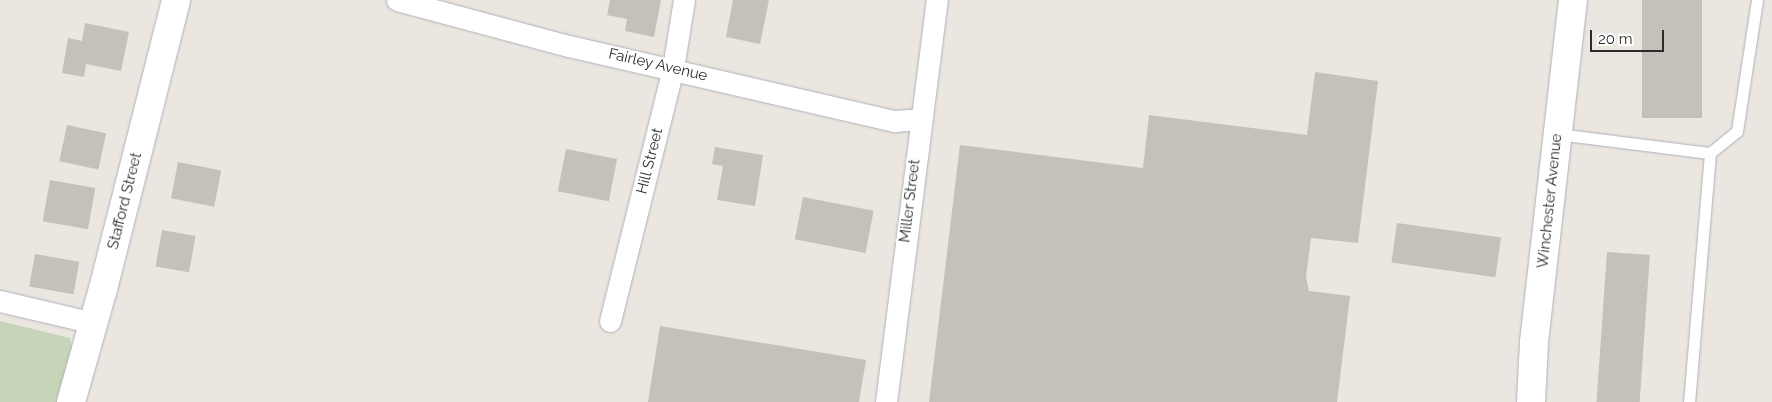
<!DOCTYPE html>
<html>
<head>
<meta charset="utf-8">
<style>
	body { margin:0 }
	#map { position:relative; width:1772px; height:402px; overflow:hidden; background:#ebe6df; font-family:Raleway,sans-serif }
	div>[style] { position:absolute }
	.cemetery>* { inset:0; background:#c6d4b8 }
	.building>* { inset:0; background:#c4c0ba; transform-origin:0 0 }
	.roads { filter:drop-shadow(0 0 1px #afb1ba) drop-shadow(0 0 1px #afb1ba) }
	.lane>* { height:11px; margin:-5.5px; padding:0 5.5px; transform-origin:5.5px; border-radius:5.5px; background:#fff }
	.street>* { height:21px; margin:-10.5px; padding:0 10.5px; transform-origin:10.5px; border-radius:10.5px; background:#fff }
	.secondary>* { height:28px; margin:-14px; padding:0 14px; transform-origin:14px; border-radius:14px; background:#fff }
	span { translate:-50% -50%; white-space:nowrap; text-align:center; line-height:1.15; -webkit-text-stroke:4px #fff; paint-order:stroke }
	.street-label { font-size:15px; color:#2b2b2b }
	.scale { position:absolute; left:1590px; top:30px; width:74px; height:22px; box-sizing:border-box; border:2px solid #2b2b2b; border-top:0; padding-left:6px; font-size:15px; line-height:18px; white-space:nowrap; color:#2b2b2b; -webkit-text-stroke:4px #fff; paint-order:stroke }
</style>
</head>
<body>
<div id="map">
	<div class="cemetery">
		<i style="clip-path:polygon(0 321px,70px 338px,73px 353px,59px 402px,0 402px)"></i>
	</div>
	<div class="building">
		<i style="clip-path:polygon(610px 0,661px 0,654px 37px,625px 31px,627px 19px,607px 15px)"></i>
		<i style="clip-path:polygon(733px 0,769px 0,760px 44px,726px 37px)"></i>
		<i style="left:1642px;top:0;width:60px;height:118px"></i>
		<i style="clip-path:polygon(85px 23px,129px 32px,121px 71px,86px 64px,84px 77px,62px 73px,68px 38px,82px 41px)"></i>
		<i style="clip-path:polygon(1315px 72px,1378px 81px,1358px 243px,1311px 238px,1306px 277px,1309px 291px,1350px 296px,1337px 402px,929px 402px,960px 145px,1143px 168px,1149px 115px,1307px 135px)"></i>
		<i style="left:67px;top:125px;width:40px;height:37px;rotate:12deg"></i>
		<i style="clip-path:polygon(715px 147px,763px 155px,755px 206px,717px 200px,723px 166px,712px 164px)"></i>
		<i style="left:566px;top:149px;width:52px;height:43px;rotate:11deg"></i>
		<i style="left:178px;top:162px;width:44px;height:37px;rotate:11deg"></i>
		<i style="left:50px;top:180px;width:46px;height:42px;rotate:10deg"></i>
		<i style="left:803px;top:197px;width:72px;height:43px;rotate:11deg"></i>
		<i style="left:1397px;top:223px;width:105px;height:40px;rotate:8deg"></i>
		<i style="left:162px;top:230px;width:34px;height:37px;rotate:10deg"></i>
		<i style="left:1607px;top:252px;width:43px;height:151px;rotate:4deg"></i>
		<i style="left:35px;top:254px;width:45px;height:33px;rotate:10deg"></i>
		<i style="clip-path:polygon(660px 326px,866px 360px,859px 402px,648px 402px)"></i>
	</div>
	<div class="roads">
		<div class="lane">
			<i style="left:1557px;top:134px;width:154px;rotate:7.1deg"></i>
			<i style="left:1710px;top:153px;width:250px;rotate:94.8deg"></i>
			<i style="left:1710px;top:153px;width:35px;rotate:-39deg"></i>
			<i style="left:1737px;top:131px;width:133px;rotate:-81.3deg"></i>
		</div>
		<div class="street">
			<i style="left:397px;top:0;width:178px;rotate:15deg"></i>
			<i style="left:569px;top:46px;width:334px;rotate:13deg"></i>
			<i style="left:894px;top:121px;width:27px;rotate:-4deg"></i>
			<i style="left:0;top:301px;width:97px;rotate:13.2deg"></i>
			<i style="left:610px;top:321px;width:261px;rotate:-76deg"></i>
			<i style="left:673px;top:68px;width:69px;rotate:-80.8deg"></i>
			<i style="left:886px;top:402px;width:405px;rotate:-82.8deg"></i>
		</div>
		<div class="secondary">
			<i style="left:71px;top:402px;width:117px;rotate:-74.2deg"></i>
			<i style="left:103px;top:289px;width:298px;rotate:-75.8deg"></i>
			<i style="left:1531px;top:402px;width:60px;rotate:-87.1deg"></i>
			<i style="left:1534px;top:342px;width:344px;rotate:-83.5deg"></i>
		</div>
	</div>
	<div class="street-label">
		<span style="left:658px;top:65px;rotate:13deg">Fairley Avenue</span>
		<span style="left:650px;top:161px;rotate:-76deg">Hill Street</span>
		<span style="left:125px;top:201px;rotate:-76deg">Stafford Street</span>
		<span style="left:910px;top:201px;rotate:-83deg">Miller Street</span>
		<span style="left:1550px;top:201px;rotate:-84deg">Winchester Avenue</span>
	</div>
	<div class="scale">20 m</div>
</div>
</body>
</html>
